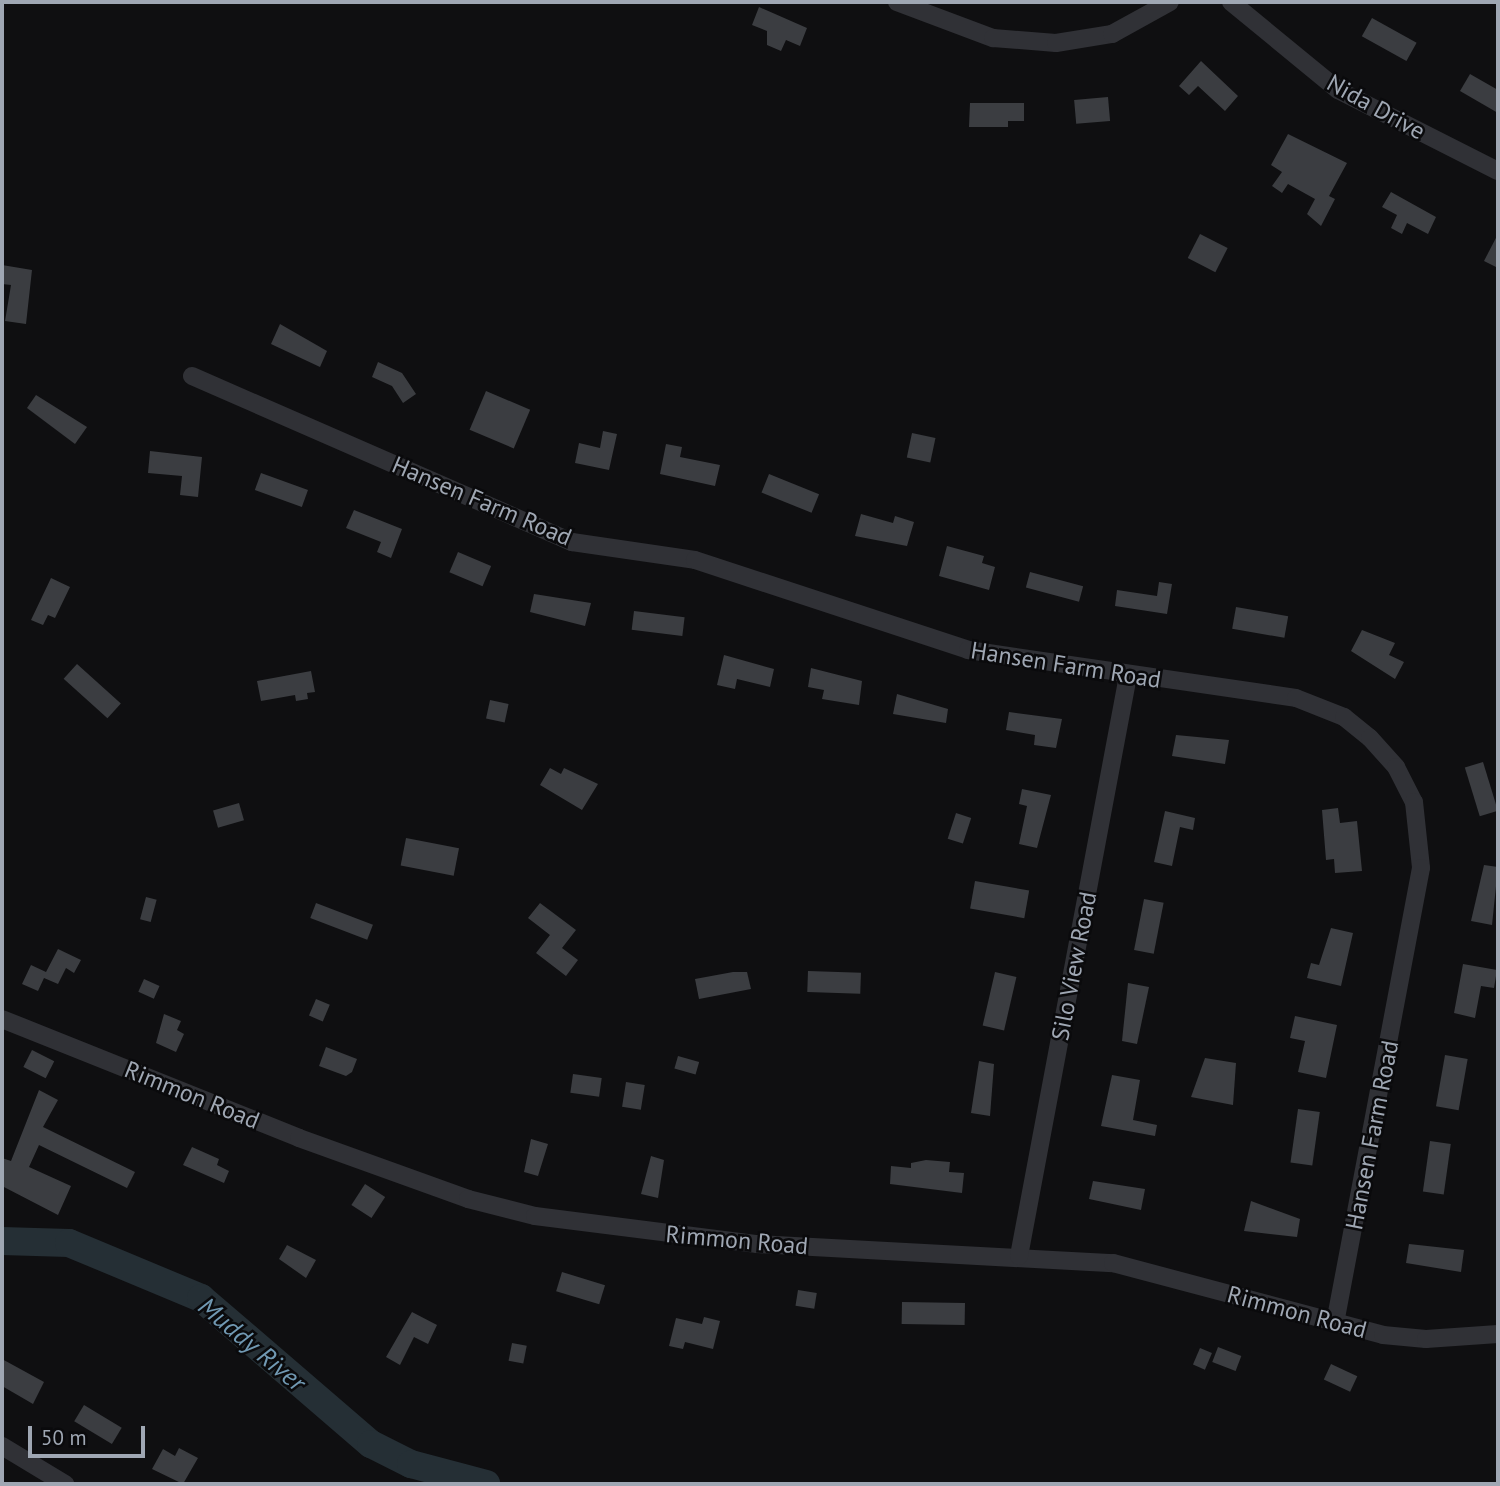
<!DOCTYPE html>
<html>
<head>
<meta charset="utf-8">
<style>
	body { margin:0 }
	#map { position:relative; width:1500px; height:1486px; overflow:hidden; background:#0f0f11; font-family:"PT Sans",sans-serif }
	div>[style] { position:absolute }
	.river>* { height:28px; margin:-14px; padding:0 14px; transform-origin:14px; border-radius:14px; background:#252f35 }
	.building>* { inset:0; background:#3b3d41; transform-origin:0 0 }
	.minor>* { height:18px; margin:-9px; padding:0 9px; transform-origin:9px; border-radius:9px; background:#303136 }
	span { translate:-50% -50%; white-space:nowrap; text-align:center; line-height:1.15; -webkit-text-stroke:5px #0a0a0c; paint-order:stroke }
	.street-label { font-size:24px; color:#9fa7b3 }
	.water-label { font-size:26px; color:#7199b3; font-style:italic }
	.frame { position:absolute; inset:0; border:4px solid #9fa7b3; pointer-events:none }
	.scale { position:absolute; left:28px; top:1426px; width:117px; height:32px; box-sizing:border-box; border:4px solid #9fa7b3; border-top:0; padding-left:9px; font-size:21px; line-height:24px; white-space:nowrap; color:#9fa7b3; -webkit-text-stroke:5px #0a0a0c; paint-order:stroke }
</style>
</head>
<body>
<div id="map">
	<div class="river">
		<i style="left:2px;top:1241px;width:67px;rotate:1.7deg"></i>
		<i style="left:69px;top:1243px;width:143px;rotate:22.6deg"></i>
		<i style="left:201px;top:1298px;width:224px;rotate:40.7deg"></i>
		<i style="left:371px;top:1444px;width:45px;rotate:26.6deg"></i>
		<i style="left:411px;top:1464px;width:78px;rotate:14.9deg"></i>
	</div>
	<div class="building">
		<i style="clip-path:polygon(759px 7px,807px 28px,800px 46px,786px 40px,781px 51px,767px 45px,767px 31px,752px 25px)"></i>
		<i style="left:1372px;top:18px;width:51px;height:21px;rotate:29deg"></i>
		<i style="clip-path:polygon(1201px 61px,1238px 96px,1225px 111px,1198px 86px,1189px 95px,1179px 86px)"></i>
		<i style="clip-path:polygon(1470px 74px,1498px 90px,1498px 113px,1460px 91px)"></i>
		<i style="left:1108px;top:97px;width:24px;height:34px;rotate:85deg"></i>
		<i style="clip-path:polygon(970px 103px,1024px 103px,1024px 121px,1008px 121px,1008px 127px,969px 127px)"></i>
		<i style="clip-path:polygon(1288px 134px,1347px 163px,1329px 196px,1335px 199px,1321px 226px,1307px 214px,1315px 199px,1288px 184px,1282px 193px,1272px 186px,1282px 172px,1271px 165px)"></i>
		<i style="clip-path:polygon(1391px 192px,1436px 217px,1428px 234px,1407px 223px,1402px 234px,1391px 228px,1397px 215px,1382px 207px)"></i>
		<i style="left:1200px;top:234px;width:31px;height:27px;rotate:27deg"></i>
		<i style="clip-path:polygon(1498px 234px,1498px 268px,1484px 261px)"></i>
		<i style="clip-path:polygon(2px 265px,32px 270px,26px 324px,5px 321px,11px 285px,2px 284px)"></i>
		<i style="clip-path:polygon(280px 324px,327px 351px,320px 367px,271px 344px)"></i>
		<i style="clip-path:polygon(378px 362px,402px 373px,416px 394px,403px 403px,392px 386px,372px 377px)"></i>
		<i style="left:486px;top:391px;width:48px;height:42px;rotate:23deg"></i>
		<i style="clip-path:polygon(36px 395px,87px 427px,75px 444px,27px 408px)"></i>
		<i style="clip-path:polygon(603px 431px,617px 434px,609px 470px,575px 463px,579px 443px,600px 448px)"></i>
		<i style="left:912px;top:433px;width:24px;height:25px;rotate:12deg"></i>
		<i style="clip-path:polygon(666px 444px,682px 447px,680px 457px,720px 465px,715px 486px,660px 474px)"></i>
		<i style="clip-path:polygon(150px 451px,202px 457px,198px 497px,180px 495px,182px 476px,148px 473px)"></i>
		<i style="left:261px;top:473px;width:50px;height:18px;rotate:20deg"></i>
		<i style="left:769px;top:474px;width:54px;height:20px;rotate:22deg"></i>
		<i style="clip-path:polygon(354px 510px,402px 529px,391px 558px,377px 552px,381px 542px,346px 528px)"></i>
		<i style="clip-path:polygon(861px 514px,893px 523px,895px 516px,914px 522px,907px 546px,855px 536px)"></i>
		<i style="clip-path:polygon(947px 546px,984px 556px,982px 563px,995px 567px,989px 590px,939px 576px)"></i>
		<i style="left:458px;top:552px;width:36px;height:22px;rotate:23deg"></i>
		<i style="left:1030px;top:572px;width:55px;height:16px;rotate:15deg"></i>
		<i style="clip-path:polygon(51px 578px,70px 587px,55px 618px,48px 615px,43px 625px,31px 620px)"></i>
		<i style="clip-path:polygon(1159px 582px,1172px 584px,1167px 614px,1115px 606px,1117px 590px,1157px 596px)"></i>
		<i style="clip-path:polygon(534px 594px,591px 603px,585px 626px,530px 612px)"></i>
		<i style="left:1236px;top:607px;width:53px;height:22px;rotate:10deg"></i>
		<i style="left:634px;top:611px;width:51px;height:19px;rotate:7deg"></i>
		<i style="clip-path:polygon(1362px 630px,1395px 643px,1389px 655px,1404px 662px,1395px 679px,1351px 651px)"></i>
		<i style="clip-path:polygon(724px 655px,774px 669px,770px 687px,737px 679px,735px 689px,717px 685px)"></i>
		<i style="left:77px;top:664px;width:59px;height:20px;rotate:42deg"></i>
		<i style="clip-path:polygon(811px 668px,862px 681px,859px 705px,822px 699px,824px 690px,808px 687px)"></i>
		<i style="clip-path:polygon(311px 671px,315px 692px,307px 693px,308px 699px,296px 701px,295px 695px,261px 701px,257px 681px)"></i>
		<i style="clip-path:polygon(897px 694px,948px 709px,946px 723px,893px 714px)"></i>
		<i style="left:490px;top:700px;width:19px;height:19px;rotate:12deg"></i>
		<i style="clip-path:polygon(1009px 712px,1062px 719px,1056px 748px,1034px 745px,1035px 735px,1006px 730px)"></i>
		<i style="clip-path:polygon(1176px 735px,1229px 740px,1225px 764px,1172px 756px)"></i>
		<i style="left:1483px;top:762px;width:51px;height:19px;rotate:73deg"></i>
		<i style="clip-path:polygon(550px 768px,561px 774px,564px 768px,598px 784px,582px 810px,540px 785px)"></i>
		<i style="clip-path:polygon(1022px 789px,1051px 795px,1037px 848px,1019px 844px,1027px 806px,1019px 804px)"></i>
		<i style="left:239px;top:803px;width:18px;height:27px;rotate:74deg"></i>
		<i style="clip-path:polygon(1338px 808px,1340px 823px,1357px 821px,1362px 871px,1335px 873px,1334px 859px,1326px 860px,1322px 810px)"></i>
		<i style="clip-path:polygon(1165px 811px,1195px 818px,1193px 830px,1180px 827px,1172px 866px,1154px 862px)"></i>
		<i style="left:956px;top:813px;width:16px;height:27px;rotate:18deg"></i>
		<i style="left:406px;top:838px;width:54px;height:28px;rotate:11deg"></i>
		<i style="clip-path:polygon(1484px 865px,1498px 867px,1492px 925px,1471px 921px)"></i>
		<i style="left:975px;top:881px;width:55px;height:28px;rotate:10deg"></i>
		<i style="left:146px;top:897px;width:11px;height:23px;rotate:15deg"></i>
		<i style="left:1144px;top:899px;width:20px;height:52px;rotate:11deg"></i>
		<i style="left:316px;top:903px;width:61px;height:16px;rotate:21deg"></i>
		<i style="clip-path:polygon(540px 903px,576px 930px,562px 948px,578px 960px,566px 976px,536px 953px,550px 935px,528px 918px)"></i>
		<i style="clip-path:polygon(1331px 928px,1353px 933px,1341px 986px,1307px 978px,1311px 963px,1319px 965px)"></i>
		<i style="clip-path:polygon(58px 949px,81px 960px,74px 973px,66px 968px,58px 984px,44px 978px,38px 991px,22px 984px,31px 965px,46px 972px)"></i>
		<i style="clip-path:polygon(1463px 964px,1497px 970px,1494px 988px,1481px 986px,1475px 1018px,1454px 1013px)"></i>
		<i style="left:808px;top:971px;width:53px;height:21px;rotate:2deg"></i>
		<i style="clip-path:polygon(733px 972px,747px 972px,751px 989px,699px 999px,695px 979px)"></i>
		<i style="left:995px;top:972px;width:22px;height:55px;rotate:13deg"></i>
		<i style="left:144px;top:979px;width:17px;height:14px;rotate:24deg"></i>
		<i style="clip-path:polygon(1128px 983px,1149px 987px,1137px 1044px,1122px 1041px)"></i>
		<i style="left:316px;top:999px;width:15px;height:18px;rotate:23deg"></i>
		<i style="clip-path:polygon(164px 1014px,181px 1021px,177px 1030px,184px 1034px,176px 1052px,156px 1043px)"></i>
		<i style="clip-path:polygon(1295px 1016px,1337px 1025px,1326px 1078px,1298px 1072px,1305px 1041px,1290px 1038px)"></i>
		<i style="clip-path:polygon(326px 1047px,357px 1059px,352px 1072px,346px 1076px,319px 1066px)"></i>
		<i style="left:32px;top:1050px;width:25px;height:19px;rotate:27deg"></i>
		<i style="left:1445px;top:1055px;width:23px;height:52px;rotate:10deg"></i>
		<i style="left:678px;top:1056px;width:22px;height:13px;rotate:16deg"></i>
		<i style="clip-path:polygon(1205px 1058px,1236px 1063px,1233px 1105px,1191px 1097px)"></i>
		<i style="clip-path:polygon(979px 1061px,994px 1064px,990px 1116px,971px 1113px)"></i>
		<i style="left:573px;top:1074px;width:29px;height:19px;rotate:8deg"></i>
		<i style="clip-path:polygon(1112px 1075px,1140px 1080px,1133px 1120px,1157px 1125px,1155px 1136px,1101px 1126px)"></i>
		<i style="left:626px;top:1082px;width:19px;height:25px;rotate:9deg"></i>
		<i style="clip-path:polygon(39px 1090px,58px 1100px,43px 1127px,135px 1172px,127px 1188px,39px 1145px,29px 1167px,71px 1186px,58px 1215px,2px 1186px,2px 1158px,11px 1161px)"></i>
		<i style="left:1298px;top:1109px;width:22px;height:54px;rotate:8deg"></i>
		<i style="clip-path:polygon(531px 1139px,548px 1144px,538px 1176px,524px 1172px)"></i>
		<i style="left:1430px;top:1141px;width:21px;height:51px;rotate:8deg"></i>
		<i style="clip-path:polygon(192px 1147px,219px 1159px,217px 1165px,229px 1171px,224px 1183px,183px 1165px)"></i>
		<i style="clip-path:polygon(651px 1156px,664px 1160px,658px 1198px,641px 1194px)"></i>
		<i style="clip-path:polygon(926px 1160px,950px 1162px,949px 1172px,964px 1173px,962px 1193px,890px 1184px,891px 1166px,911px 1168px,911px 1163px)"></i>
		<i style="clip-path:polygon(1093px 1181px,1145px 1189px,1141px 1210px,1089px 1199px)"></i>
		<i style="left:365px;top:1184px;width:24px;height:25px;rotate:33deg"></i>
		<i style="clip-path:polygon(1251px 1201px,1300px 1219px,1297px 1237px,1244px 1231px)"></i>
		<i style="clip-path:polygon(1409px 1244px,1464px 1250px,1461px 1272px,1406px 1263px)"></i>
		<i style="clip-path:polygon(287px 1245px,316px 1260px,306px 1278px,279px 1259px)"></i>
		<i style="left:562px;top:1272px;width:45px;height:20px;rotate:17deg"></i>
		<i style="left:798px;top:1290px;width:19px;height:16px;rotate:9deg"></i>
		<i style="left:902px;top:1302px;width:63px;height:22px;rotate:1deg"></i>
		<i style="clip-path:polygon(412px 1312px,437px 1325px,428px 1344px,414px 1337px,400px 1365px,386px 1357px)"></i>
		<i style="clip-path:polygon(704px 1317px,720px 1321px,713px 1349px,685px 1342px,683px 1349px,669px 1346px,676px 1318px,702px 1324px)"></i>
		<i style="left:512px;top:1343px;width:15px;height:18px;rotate:11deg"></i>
		<i style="left:1218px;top:1347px;width:25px;height:16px;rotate:21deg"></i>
		<i style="left:1200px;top:1348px;width:13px;height:18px;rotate:23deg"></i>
		<i style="clip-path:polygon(2px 1359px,44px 1382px,33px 1404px,2px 1386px)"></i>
		<i style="left:1331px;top:1364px;width:29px;height:17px;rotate:25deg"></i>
		<i style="left:84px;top:1405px;width:44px;height:19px;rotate:31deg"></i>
		<i style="clip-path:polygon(179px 1448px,198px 1458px,183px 1484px,152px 1469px,163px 1449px,175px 1456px)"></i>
	</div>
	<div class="minor">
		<i style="left:897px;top:2px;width:103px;rotate:20.6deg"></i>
		<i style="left:993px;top:38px;width:63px;rotate:4.5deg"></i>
		<i style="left:1056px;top:43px;width:57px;rotate:-9.1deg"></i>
		<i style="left:1112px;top:34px;width:66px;rotate:-28.9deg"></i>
		<i style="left:1231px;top:2px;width:139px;rotate:39.4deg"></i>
		<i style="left:1338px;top:90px;width:179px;rotate:26.9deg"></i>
		<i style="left:192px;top:376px;width:415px;rotate:23.6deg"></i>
		<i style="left:572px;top:542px;width:124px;rotate:8.3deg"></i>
		<i style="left:695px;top:560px;width:287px;rotate:18.2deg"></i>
		<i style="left:968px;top:650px;width:331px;rotate:8.3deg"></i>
		<i style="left:1296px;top:698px;width:52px;rotate:21.6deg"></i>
		<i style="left:1344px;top:717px;width:33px;rotate:39deg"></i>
		<i style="left:1370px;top:738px;width:39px;rotate:48deg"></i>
		<i style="left:1396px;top:767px;width:39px;rotate:63deg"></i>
		<i style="left:1414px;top:802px;width:66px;rotate:83.9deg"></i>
		<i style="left:1421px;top:868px;width:462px;rotate:100.7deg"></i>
		<i style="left:2px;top:1019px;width:320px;rotate:21.8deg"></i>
		<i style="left:299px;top:1138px;width:180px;rotate:19.8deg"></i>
		<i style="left:468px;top:1199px;width:69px;rotate:14.2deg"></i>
		<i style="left:535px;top:1216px;width:224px;rotate:7.2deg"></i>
		<i style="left:757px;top:1244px;width:357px;rotate:3.1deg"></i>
		<i style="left:1113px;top:1263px;width:279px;rotate:14.9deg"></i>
		<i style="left:1383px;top:1335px;width:43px;rotate:5.3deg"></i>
		<i style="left:1426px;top:1339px;width:72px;rotate:-4deg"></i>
		<i style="left:1019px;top:1256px;width:590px;rotate:-79.36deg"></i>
		<i style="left:2px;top:1446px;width:74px;rotate:31.1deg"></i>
	</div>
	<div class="street-label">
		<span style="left:1376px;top:107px;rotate:29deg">Nida Drive</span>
		<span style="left:482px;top:501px;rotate:23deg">Hansen Farm Road</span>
		<span style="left:1066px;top:665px;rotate:9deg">Hansen Farm Road</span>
		<span style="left:1074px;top:966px;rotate:-79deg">Silo View Road</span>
		<span style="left:192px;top:1095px;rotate:22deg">Rimmon Road</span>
		<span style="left:1372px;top:1135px;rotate:-79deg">Hansen Farm Road</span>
		<span style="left:737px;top:1240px;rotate:5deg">Rimmon Road</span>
		<span style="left:1297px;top:1312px;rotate:15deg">Rimmon Road</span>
	</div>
	<div class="water-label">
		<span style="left:252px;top:1344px;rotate:40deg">Muddy River</span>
	</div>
	<div class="frame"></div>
	<div class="scale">50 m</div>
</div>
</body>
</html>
